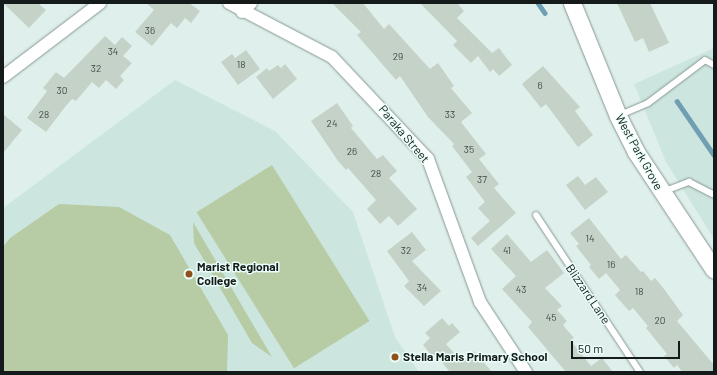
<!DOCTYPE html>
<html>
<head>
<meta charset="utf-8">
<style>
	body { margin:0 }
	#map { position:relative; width:717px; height:375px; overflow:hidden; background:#dff0ec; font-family:Barlow,sans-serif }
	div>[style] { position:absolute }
	.built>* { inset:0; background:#cce6df }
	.green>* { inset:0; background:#b7cba4; transform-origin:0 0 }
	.stream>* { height:4.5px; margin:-2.25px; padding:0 2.25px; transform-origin:2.25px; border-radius:2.25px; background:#709fb3 }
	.building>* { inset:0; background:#c5d2c8 }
	.roads { filter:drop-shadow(0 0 1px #879793) drop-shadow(0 0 1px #879793) }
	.service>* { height:6px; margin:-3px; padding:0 3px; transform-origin:3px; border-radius:3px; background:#fff }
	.minor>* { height:12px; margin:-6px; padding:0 6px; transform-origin:6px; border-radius:6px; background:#fff }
	.secondary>* { height:17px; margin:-8.5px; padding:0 8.5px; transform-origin:8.5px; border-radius:8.5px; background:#fff }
	.dots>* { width:11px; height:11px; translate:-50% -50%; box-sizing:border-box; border:2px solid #ecfef9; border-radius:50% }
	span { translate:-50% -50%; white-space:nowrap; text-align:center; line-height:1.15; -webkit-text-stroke:3px #ecfef9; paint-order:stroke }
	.number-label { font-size:10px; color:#414946 }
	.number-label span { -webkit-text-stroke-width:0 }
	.street-label { font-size:12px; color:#151b1a }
	.poi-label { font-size:12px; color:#151b1a; font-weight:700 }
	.left { translate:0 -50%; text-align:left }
	.frame { position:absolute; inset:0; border:4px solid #151b1a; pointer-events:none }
	.scale { position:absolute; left:571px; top:341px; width:109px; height:18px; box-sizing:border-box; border:2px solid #151b1a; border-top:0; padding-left:5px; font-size:12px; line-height:14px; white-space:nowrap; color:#151b1a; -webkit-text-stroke:3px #ecfef9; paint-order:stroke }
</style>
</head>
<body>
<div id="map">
	<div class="built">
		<i style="clip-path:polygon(714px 48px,714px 239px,666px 162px,634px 84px)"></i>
		<i style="clip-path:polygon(175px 80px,275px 131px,353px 212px,395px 337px,419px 372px,3px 372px,3px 208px)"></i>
	</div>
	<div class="green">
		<i style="left:272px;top:165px;width:184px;height:89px;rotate:58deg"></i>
		<i style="clip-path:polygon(59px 204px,119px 207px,170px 235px,228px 335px,227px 372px,3px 372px,3px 247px,10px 238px)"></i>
		<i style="clip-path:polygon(193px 222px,272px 357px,252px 343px,194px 243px)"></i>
	</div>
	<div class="stream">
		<i style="left:538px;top:3px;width:12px;rotate:55deg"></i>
		<i style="left:677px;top:101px;width:65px;rotate:55.6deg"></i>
	</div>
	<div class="building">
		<i style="clip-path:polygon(3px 3px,38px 3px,46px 10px,29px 28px)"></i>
		<i style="clip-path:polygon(146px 3px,189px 3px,200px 11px,191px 23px,185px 18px,177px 28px,171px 23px,152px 46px,135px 32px,154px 10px)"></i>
		<i style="clip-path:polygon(332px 3px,363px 3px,384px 29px,389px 24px,430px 69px,438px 63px,454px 86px,451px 88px,472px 113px,461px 122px,486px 154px,479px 159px,499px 184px,494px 188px,516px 213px,478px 246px,471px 238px,490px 221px,478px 208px,485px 202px,466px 177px,472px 172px,452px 146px,454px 144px,428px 117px,400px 76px,396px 80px,357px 35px,361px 32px)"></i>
		<i style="clip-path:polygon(420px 3px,457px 3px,464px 11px,457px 18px,492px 53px,499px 48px,512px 65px,499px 76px,493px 69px,490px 72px,478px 56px,471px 63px,453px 45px,457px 41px)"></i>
		<i style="clip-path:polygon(617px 3px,650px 3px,669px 43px,649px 52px,643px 38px,635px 42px)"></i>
		<i style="clip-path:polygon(105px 36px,115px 45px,122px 37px,132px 46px,123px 56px,132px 63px,120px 76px,124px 80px,116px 89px,106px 80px,99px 88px,92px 82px,76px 101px,72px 99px,65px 107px,46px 132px,27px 118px,47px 91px,43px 88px,56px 72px,64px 78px)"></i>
		<i style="clip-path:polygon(246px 50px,260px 69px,238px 85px,221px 62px,232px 54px,235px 58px)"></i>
		<i style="clip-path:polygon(285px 64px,297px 79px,273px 99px,256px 77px,267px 68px,269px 71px,278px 65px,281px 68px)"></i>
		<i style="clip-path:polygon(543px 66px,580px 107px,575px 111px,593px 135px,578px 147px,546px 104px,541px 108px,522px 84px)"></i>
		<i style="clip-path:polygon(337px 103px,353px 126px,351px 128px,377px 159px,383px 155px,397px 171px,389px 178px,417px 209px,398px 226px,389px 216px,380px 224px,367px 209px,376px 200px,348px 168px,346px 170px,338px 161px,311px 121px)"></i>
		<i style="clip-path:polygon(3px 114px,22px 130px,3px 153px)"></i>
		<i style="clip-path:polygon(578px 176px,585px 185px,596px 177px,608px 192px,585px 210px,566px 185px)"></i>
		<i style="clip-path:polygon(589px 218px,621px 259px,626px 255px,641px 272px,643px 271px,651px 281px,655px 278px,664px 289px,683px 315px,677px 321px,714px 365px,714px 372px,682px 372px,677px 365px,674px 368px,664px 356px,667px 354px,646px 328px,648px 326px,633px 308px,629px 311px,615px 295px,620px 290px,606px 273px,599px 279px,589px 267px,591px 265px,576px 246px,579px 244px,570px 233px)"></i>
		<i style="clip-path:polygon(412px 232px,426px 250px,412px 261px,441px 291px,424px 306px,404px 286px,409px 281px,387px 251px)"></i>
		<i style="clip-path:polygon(507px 234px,531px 262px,547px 250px,564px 273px,545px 288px,562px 306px,557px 310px,567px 321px,563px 325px,574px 338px,570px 340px,591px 366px,602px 358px,613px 372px,566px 372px,528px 327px,532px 322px,502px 289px,516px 276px,491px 249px)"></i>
		<i style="clip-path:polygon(442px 318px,449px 326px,452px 323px,460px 332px,446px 344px,462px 362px,474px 351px,492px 372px,450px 372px,435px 354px,432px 356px,423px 345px,430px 338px,425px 333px)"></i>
	</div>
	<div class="roads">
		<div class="service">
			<i style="left:620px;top:115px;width:30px;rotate:-23deg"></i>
			<i style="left:648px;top:103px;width:71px;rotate:-37deg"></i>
			<i style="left:705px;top:60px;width:10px;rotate:29deg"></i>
			<i style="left:665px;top:191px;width:26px;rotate:-21deg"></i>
			<i style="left:689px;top:182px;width:28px;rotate:27deg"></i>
			<i style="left:536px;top:215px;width:188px;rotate:56.5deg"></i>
		</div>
		<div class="minor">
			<i style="left:229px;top:3px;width:116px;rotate:27.7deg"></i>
			<i style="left:332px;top:57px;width:140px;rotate:46.7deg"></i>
			<i style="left:428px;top:159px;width:152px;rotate:70deg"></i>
			<i style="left:480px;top:302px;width:84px;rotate:56.7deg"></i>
			<i style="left:242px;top:12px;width:13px;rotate:-45deg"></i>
			<i style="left:3px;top:77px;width:122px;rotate:-37.3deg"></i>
		</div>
		<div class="secondary">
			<i style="left:572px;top:3px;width:122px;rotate:67.8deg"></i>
			<i style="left:618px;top:116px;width:40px;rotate:63.4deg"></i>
			<i style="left:636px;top:152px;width:141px;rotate:56.5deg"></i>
		</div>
	</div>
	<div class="dots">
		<i style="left:189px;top:274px;background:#905019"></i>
		<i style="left:395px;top:357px;background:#905019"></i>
	</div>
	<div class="number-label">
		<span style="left:150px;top:31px">36</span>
		<span style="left:113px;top:52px">34</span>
		<span style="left:398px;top:57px">29</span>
		<span style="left:241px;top:65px">18</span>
		<span style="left:96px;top:69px">32</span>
		<span style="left:540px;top:86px">6</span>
		<span style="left:62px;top:91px">30</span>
		<span style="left:44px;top:115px">28</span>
		<span style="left:450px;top:115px">33</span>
		<span style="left:332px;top:124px">24</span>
		<span style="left:469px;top:150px">35</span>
		<span style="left:352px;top:152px">26</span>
		<span style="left:376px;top:174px">28</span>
		<span style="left:482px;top:180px">37</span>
		<span style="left:590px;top:239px">14</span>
		<span style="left:406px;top:251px">32</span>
		<span style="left:507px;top:251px">41</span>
		<span style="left:611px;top:265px">16</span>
		<span style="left:422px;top:288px">34</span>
		<span style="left:521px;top:290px">43</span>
		<span style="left:639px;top:292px">18</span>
		<span style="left:551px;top:318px">45</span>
		<span style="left:660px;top:321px">20</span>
	</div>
	<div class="street-label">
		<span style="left:404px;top:134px;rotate:50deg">Paraka Street</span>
		<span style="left:639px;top:152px;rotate:61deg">West Park Grove</span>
		<span style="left:588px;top:294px;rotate:56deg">Blizzard Lane</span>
	</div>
	<div class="poi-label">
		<span class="left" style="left:197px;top:274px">Marist Regional<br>College</span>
		<span class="left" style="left:403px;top:357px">Stella Maris Primary School</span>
	</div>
	<div class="frame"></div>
	<div class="scale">50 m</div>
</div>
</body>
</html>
